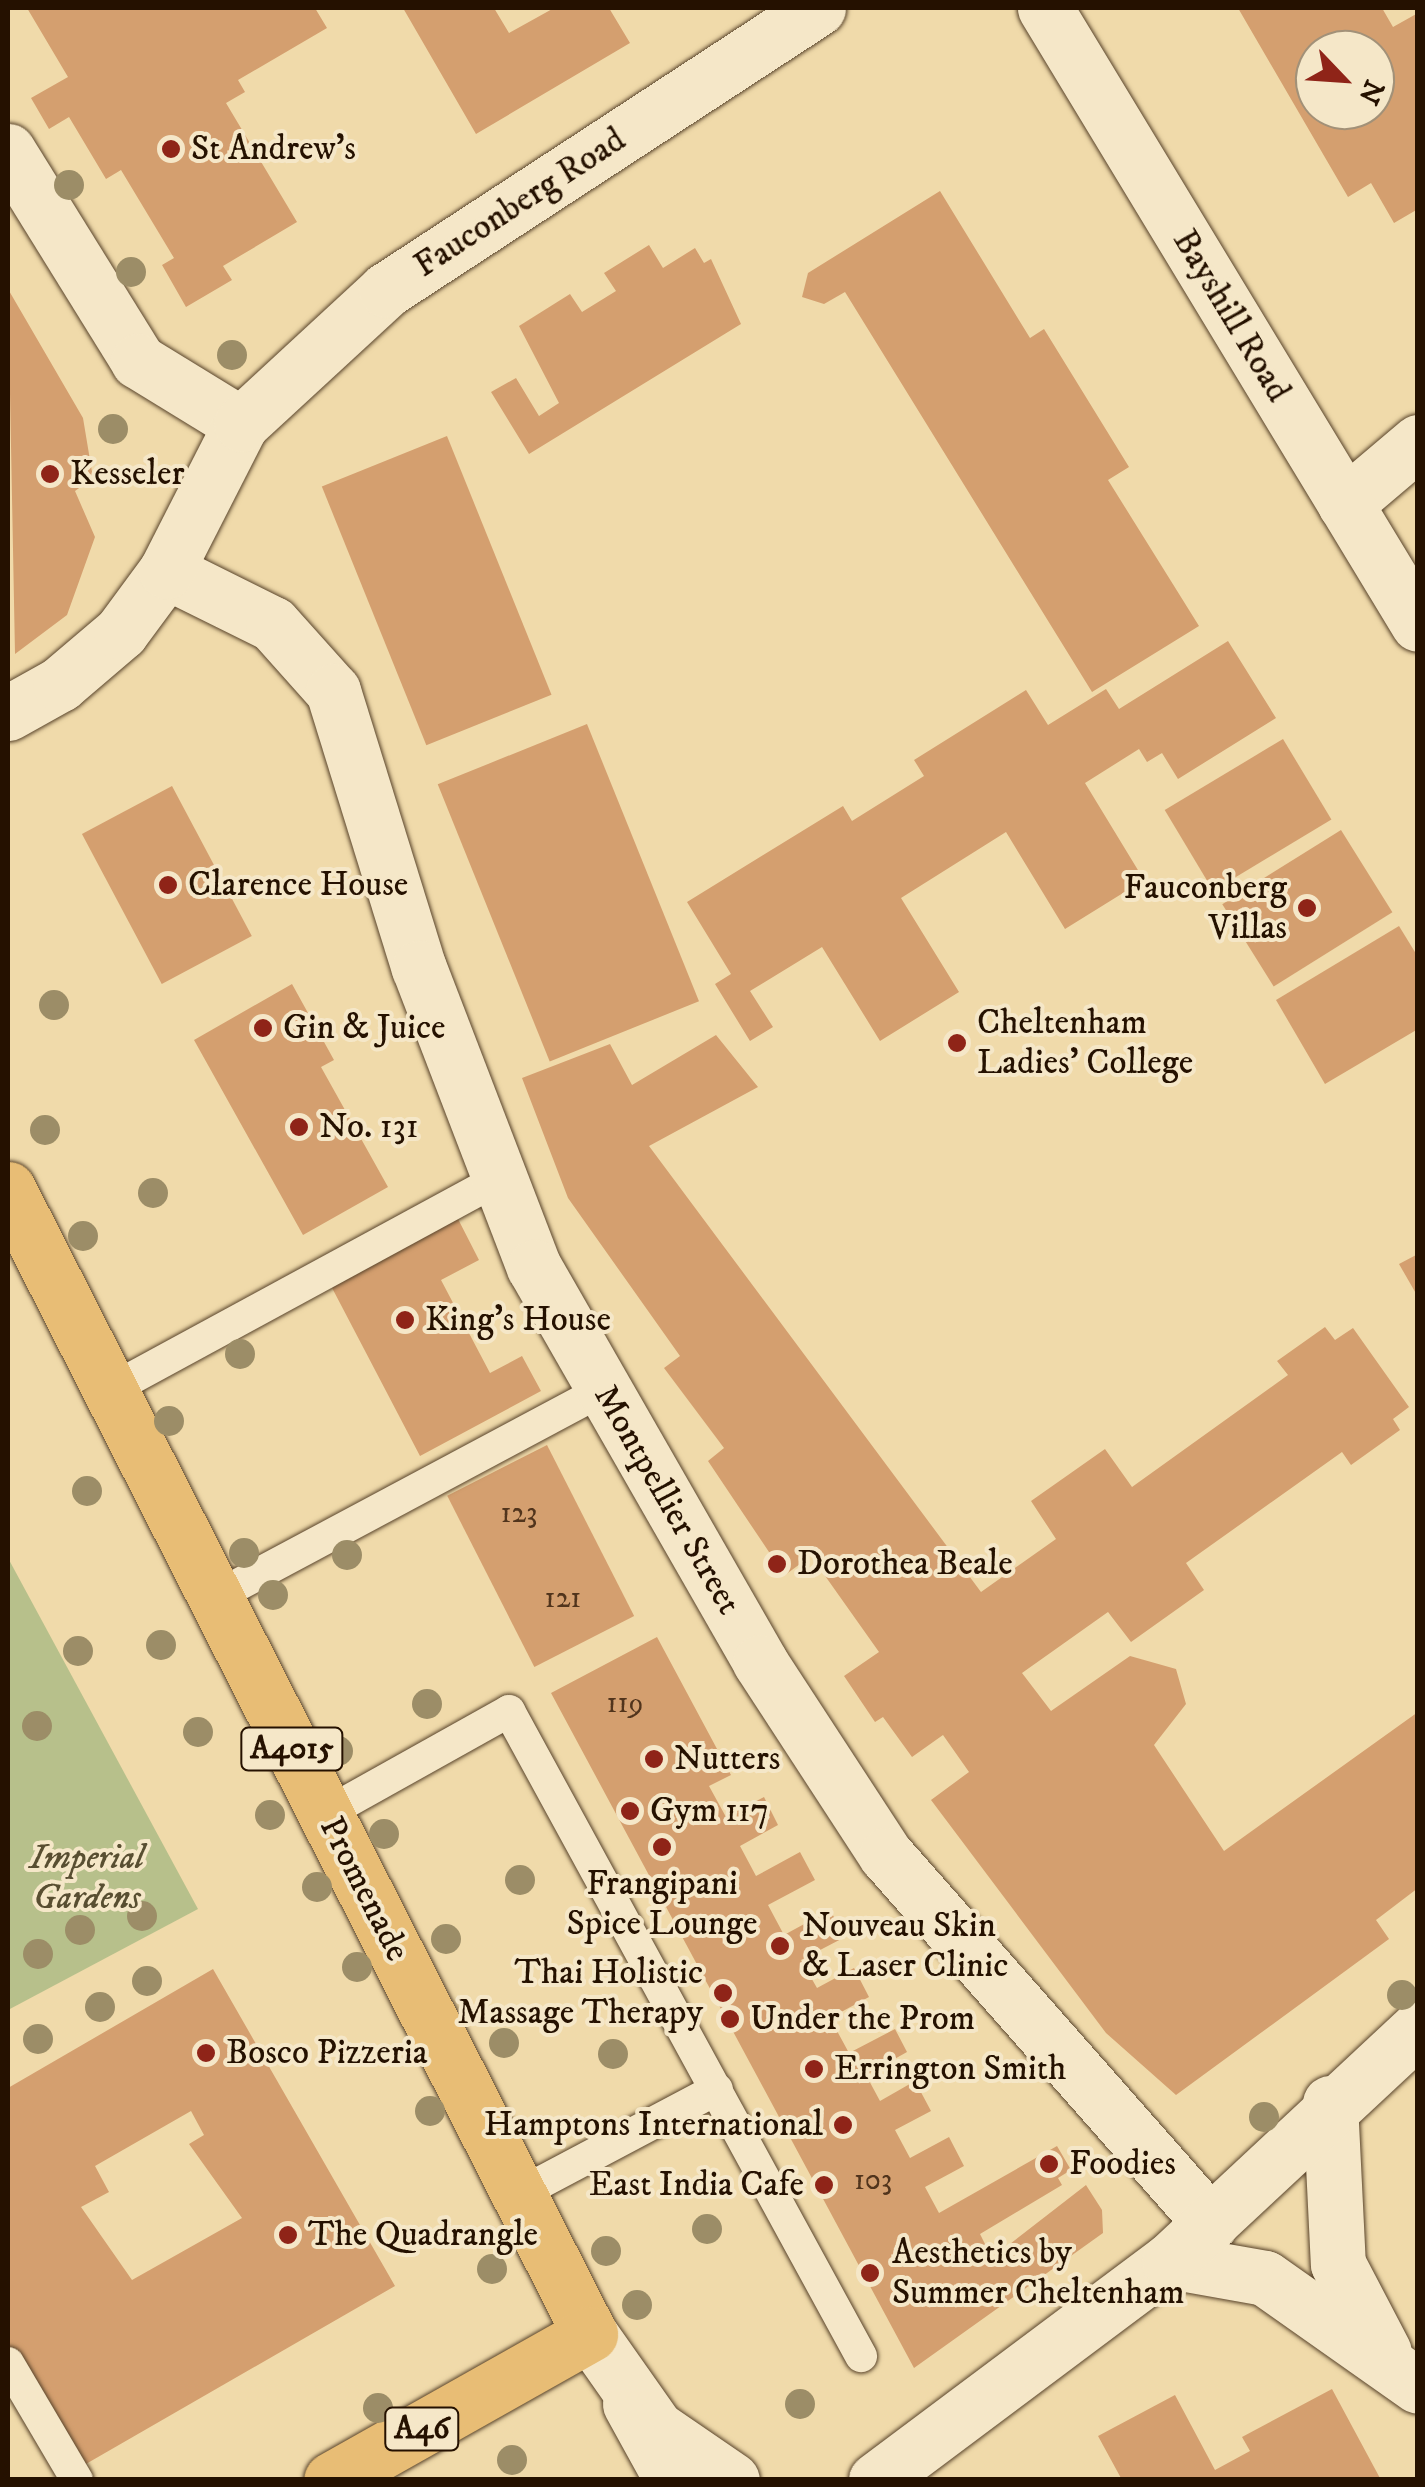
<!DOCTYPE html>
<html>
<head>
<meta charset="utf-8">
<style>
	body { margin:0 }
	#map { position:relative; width:1425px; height:2487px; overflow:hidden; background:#f0daaa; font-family:"IM FELL DW Pica",serif }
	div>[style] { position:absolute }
	.green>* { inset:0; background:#b7c08b }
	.building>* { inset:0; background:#d49f6f; transform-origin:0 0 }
	.roads { filter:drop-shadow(0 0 2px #58432a) drop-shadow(0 0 2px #58432a) }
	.service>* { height:32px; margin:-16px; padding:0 16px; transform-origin:16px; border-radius:16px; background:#f5e7c8 }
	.minor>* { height:55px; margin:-27.5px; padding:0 27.5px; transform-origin:27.5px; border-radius:27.5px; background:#f5e7c8 }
	.tertiary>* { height:55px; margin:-27.5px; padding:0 27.5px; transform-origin:27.5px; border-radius:27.5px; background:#f5e7c8 }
	.primary>* { height:55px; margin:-27.5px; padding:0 27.5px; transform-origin:27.5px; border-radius:27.5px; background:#e8bd75 }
	.trees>* { width:30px; height:30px; margin:-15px; border-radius:50%; background:#9c8d67 }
	.dots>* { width:28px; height:28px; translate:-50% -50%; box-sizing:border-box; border:5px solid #f5e7c8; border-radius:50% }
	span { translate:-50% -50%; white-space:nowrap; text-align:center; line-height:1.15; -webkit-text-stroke:8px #f5e7c8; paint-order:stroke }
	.number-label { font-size:30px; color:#51341c }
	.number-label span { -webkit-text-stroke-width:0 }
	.shield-label span { padding:2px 8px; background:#f5e7c8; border:2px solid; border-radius:8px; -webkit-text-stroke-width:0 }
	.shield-label { font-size:32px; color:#251100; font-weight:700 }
	.poi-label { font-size:35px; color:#251100 }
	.left { translate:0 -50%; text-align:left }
	.right { translate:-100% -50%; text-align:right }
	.street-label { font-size:35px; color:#251100 }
	.park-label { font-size:35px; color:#584e31; font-style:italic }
	.frame { position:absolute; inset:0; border:10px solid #251100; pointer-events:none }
	.north { position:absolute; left:1295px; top:30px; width:100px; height:100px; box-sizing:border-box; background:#f5e7c8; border:2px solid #a29178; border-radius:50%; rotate:115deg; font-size:28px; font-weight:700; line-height:40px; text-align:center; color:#251100 }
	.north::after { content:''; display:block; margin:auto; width:35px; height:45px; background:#8f2418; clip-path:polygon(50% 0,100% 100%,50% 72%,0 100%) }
</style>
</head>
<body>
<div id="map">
	<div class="green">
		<i style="clip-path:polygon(8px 1558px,198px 1909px,8px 2010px)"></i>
	</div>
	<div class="building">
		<i style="clip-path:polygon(27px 8px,315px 8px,327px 28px,238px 80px,245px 92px,226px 103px,297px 222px,223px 266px,232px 280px,186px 307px,162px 265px,174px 258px,121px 170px,106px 179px,69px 117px,49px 129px,31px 98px,68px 77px)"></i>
		<i style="clip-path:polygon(403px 8px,494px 8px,509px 33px,554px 8px,609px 8px,630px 43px,476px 134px)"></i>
		<i style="clip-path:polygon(evenodd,1238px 8px,1382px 8px,1393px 27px,1418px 13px,1418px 209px,1394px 223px,1371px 183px,1348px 197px,1238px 8px,1315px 50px,1375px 50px,1375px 110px,1315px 110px,1315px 50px)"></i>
		<i style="clip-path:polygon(940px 191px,1030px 338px,1044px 329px,1129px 467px,1108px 480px,1199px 626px,1092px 692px,845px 292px,824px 304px,802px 297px,808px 273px)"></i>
		<i style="clip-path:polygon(649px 245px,663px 268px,695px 248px,704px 263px,711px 259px,741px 324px,529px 454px,491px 392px,516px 378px,539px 416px,559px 403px,519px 326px,570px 294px,582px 312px,616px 291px,604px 273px)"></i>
		<i style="clip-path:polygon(8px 289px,83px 418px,93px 478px,75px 491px,95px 537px,67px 615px,15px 654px)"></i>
		<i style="left:447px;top:436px;width:279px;height:135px;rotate:68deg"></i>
		<i style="clip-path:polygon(1228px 641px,1276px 718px,1178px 779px,1162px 753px,1147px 762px,1139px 749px,1085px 783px,1144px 880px,1065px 929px,1006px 832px,901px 898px,959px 992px,880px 1041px,822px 947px,750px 991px,773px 1027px,750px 1041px,715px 984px,731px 974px,687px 902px,843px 806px,852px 821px,924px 776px,914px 760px,1026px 690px,1048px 725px,1106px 689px,1119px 709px)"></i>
		<i style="left:587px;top:724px;width:299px;height:161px;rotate:68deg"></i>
		<i style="left:1283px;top:739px;width:94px;height:138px;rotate:59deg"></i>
		<i style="left:172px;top:786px;width:170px;height:102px;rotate:62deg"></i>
		<i style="left:1341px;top:830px;width:97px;height:140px;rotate:58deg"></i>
		<i style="clip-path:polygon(1399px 926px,1418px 957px,1418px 1029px,1325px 1084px,1276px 1000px)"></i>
		<i style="clip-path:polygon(292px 984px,334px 1060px,321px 1067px,388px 1187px,303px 1235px,194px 1040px)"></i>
		<i style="clip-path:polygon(716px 1035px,758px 1087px,649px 1146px,981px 1592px,1056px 1539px,1031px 1501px,1105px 1449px,1132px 1487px,1288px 1375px,1277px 1361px,1325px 1327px,1335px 1340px,1353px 1328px,1409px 1407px,1393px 1419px,1400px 1430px,1351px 1465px,1342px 1452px,1186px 1563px,1204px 1590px,1131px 1642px,1108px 1612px,1022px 1673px,1051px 1711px,1130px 1656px,1176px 1669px,1186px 1704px,1154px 1745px,1224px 1851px,1418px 1712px,1418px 1888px,1376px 1920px,1389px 1939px,1176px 2095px,1106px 2033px,931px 1800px,969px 1772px,943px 1735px,912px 1757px,883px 1717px,875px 1722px,844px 1676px,879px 1652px,811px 1556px,785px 1575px,777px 1564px,708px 1461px,724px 1448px,664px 1368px,680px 1356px,568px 1198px,522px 1078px,610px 1044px,632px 1085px)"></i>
		<i style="clip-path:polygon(457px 1217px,479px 1260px,441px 1280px,490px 1373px,522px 1356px,541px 1391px,420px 1456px,330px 1284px)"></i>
		<i style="clip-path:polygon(1418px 1254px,1418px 1297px,1399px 1264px)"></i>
		<i style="left:547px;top:1445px;width:192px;height:112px;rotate:63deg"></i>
		<i style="clip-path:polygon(657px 1637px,731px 1775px,709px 1786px,726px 1817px,764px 1797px,778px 1825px,740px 1846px,756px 1876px,800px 1852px,815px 1880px,768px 1905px,784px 1935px,830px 1910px,845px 1937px,801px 1960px,817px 1988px,854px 1968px,869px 1997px,830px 2018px,849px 2053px,895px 2029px,907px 2052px,866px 2075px,880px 2101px,915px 2081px,931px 2111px,895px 2130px,910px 2158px,949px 2137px,964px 2166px,925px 2187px,939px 2213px,1057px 2146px,1071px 2170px,1058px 2178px,1062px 2185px,980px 2234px,992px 2258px,1086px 2185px,1102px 2210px,1103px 2233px,914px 2368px,551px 1693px)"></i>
		<i style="clip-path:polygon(evenodd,213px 1969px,395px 2286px,72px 2472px,8px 2359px,8px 2088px,213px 1969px,191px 2111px,204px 2135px,189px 2144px,242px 2218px,132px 2280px,81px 2207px,109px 2192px,95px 2166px,191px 2111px)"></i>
		<i style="clip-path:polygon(1332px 2389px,1381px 2480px,1122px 2480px,1098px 2436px,1175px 2395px,1215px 2470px,1250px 2451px,1242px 2437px)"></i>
	</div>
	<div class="roads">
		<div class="service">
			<i style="left:110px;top:1390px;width:444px;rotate:-28.5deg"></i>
			<i style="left:215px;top:1597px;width:441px;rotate:-28.1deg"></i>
			<i style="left:325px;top:1814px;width:211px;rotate:-29.2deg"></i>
			<i style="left:509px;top:1711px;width:735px;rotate:61.38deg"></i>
			<i style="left:519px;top:2194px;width:224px;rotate:-27.9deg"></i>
			<i style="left:8px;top:2363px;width:136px;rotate:59.5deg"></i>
		</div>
		<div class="minor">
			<i style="left:8px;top:151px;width:247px;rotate:58.2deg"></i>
			<i style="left:138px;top:361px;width:121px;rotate:31.5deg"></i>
			<i style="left:1345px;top:504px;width:96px;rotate:-40.3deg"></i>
			<i style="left:166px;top:571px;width:119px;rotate:26.4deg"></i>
			<i style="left:273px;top:624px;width:90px;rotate:48.2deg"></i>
			<i style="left:333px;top:691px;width:290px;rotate:72.8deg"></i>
			<i style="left:419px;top:968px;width:320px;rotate:69deg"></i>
			<i style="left:534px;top:1267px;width:455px;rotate:60.2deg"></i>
			<i style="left:760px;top:1662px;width:230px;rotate:56.9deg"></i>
			<i style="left:886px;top:1855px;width:491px;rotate:48.6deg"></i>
			<i style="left:8px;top:713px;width:60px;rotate:-29.1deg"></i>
			<i style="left:60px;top:684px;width:80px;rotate:-40.4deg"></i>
			<i style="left:121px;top:632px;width:76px;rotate:-53.6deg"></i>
			<i style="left:166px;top:571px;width:165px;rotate:-63deg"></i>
			<i style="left:241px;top:424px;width:197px;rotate:-42.7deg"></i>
			<i style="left:386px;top:290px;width:516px;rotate:-33.14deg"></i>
			<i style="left:630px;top:2404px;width:87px;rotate:61.1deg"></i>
		</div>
		<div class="tertiary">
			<i style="left:1045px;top:8px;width:720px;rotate:58.8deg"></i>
			<i style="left:1330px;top:2103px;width:161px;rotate:87.2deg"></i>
			<i style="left:1338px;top:2264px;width:99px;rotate:62.4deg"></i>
			<i style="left:1169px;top:2261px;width:97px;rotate:10deg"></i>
			<i style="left:1265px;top:2278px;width:187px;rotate:35.2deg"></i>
			<i style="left:590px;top:2334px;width:115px;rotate:54.9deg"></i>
			<i style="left:656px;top:2428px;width:92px;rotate:34.4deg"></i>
			<i style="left:876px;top:2480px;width:366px;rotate:-36.8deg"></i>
			<i style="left:1169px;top:2261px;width:340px;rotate:-43deg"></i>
		</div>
		<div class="primary">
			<i style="left:8px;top:1189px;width:1284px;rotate:63.06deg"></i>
			<i style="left:590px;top:2334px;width:297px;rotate:150.6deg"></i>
		</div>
	</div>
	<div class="trees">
		<i style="left:69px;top:185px"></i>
		<i style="left:131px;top:272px"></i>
		<i style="left:232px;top:355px"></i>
		<i style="left:113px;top:429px"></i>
		<i style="left:54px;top:1005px"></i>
		<i style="left:45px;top:1130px"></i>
		<i style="left:153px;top:1193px"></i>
		<i style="left:83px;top:1236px"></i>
		<i style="left:240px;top:1354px"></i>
		<i style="left:169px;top:1421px"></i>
		<i style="left:87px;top:1491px"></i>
		<i style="left:244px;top:1553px"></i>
		<i style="left:347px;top:1555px"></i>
		<i style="left:273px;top:1595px"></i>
		<i style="left:161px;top:1645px"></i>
		<i style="left:78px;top:1651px"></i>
		<i style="left:427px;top:1704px"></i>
		<i style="left:37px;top:1726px"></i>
		<i style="left:198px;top:1732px"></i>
		<i style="left:338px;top:1751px"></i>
		<i style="left:270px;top:1815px"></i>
		<i style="left:384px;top:1834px"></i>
		<i style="left:520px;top:1880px"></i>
		<i style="left:317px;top:1887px"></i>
		<i style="left:142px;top:1916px"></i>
		<i style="left:80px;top:1930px"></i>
		<i style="left:446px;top:1939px"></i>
		<i style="left:38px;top:1954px"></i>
		<i style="left:357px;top:1967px"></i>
		<i style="left:147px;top:1981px"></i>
		<i style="left:1402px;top:1995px"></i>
		<i style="left:100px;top:2007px"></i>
		<i style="left:38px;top:2039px"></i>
		<i style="left:504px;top:2043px"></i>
		<i style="left:613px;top:2054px"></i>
		<i style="left:430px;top:2111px"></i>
		<i style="left:1264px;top:2117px"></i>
		<i style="left:707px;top:2229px"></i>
		<i style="left:606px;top:2251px"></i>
		<i style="left:492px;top:2269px"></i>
		<i style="left:637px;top:2305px"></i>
		<i style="left:800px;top:2404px"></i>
		<i style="left:378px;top:2408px"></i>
		<i style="left:512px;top:2460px"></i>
	</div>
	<div class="dots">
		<i style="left:171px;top:149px;background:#8f2418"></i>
		<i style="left:50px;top:474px;background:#8f2418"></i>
		<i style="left:168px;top:885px;background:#8f2418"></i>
		<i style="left:1307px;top:908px;background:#8f2418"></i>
		<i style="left:263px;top:1028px;background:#8f2418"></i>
		<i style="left:957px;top:1043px;background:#8f2418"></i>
		<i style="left:299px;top:1127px;background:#8f2418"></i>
		<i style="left:405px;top:1320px;background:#8f2418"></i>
		<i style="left:777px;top:1564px;background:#8f2418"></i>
		<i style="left:654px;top:1759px;background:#8f2418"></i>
		<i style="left:630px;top:1811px;background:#8f2418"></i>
		<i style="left:662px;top:1847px;background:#8f2418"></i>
		<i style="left:780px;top:1946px;background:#8f2418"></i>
		<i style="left:723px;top:1993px;background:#8f2418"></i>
		<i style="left:730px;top:2019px;background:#8f2418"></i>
		<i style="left:206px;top:2053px;background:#8f2418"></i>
		<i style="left:814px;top:2069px;background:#8f2418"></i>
		<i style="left:843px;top:2125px;background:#8f2418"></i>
		<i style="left:1049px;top:2164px;background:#8f2418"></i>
		<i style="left:824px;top:2185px;background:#8f2418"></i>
		<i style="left:288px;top:2235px;background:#8f2418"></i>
		<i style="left:870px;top:2273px;background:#8f2418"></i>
	</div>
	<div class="number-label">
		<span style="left:519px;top:1514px">123</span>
		<span style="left:563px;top:1599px">121</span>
		<span style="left:625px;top:1704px">119</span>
		<span style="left:873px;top:2181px">103</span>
	</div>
	<div class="shield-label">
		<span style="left:292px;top:1749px">A4015</span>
		<span style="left:422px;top:2429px">A46</span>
	</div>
	<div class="poi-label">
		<span class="left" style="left:191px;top:149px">St Andrew's</span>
		<span class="left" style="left:70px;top:474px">Kesseler</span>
		<span class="left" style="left:188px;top:885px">Clarence House</span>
		<span class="right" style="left:1287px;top:908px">Fauconberg<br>Villas</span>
		<span class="left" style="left:977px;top:1043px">Cheltenham<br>Ladies' College</span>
		<span class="left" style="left:283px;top:1028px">Gin &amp; Juice</span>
		<span class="left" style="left:319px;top:1127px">No. 131</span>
		<span class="left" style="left:425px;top:1320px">King's House</span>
		<span class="left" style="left:797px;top:1564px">Dorothea Beale</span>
		<span class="left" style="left:674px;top:1759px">Nutters</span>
		<span class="left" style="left:650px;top:1811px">Gym 117</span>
		<span style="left:662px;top:1904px">Frangipani<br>Spice Lounge</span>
		<span class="left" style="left:802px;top:1946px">Nouveau Skin<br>&amp; Laser Clinic</span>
		<span class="right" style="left:703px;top:1993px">Thai Holistic<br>Massage Therapy</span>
		<span class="left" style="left:750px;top:2019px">Under the Prom</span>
		<span class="left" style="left:226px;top:2053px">Bosco Pizzeria</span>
		<span class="left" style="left:834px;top:2069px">Errington Smith</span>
		<span class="right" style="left:823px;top:2125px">Hamptons International</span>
		<span class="left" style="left:1069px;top:2164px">Foodies</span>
		<span class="right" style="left:804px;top:2185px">East India Cafe</span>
		<span class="left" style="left:308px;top:2235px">The Quadrangle</span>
		<span class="left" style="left:892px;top:2273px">Aesthetics by<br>Summer Cheltenham</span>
	</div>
	<div class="street-label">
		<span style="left:520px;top:203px;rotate:-33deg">Fauconberg Road</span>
		<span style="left:1231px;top:316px;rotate:59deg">Bayshill Road</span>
		<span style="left:667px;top:1500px;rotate:60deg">Montpellier Street</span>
		<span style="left:364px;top:1889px;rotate:63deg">Promenade</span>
	</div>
	<div class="park-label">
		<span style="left:87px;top:1878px">Imperial<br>Gardens</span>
	</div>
	<div class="frame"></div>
	<div class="north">N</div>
</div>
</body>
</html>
